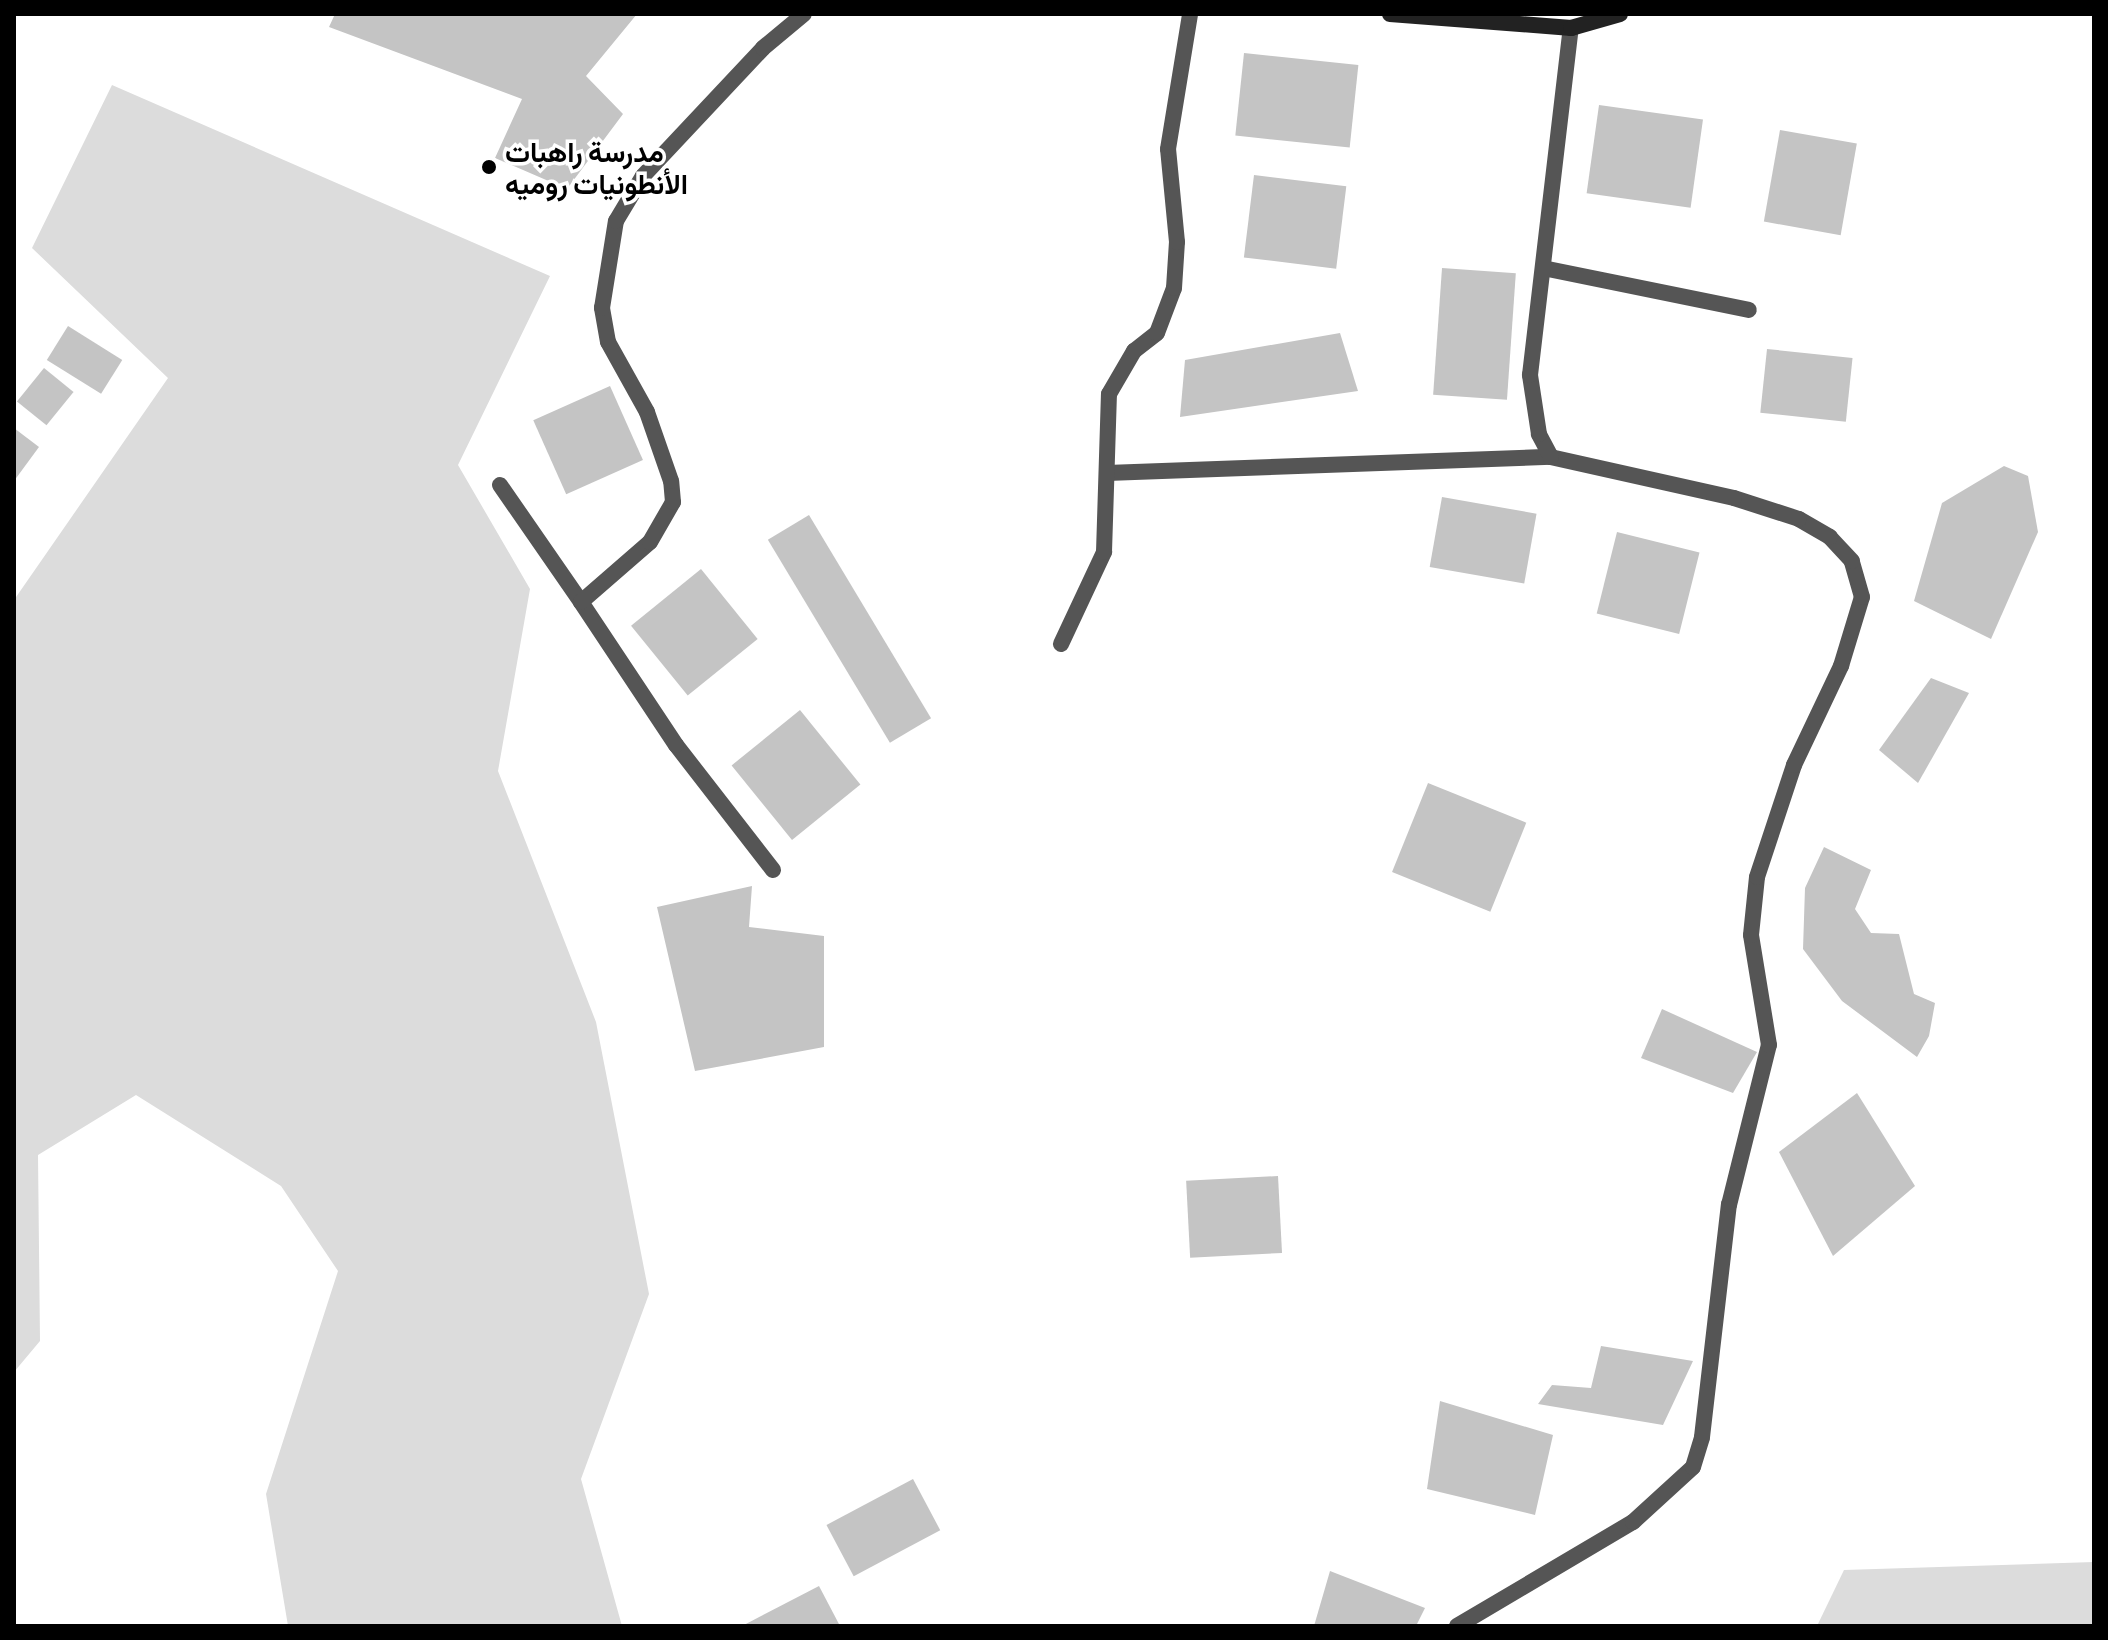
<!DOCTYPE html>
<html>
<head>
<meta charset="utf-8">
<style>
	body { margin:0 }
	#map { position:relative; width:2108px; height:1640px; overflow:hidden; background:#fff; font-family:Commissioner,Vazirmatn,sans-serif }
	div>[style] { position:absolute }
	.green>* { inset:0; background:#dcdcdc }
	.building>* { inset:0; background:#c4c4c4; transform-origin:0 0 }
	.street>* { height:16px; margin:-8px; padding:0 8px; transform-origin:8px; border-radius:8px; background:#555 }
	.secondary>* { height:16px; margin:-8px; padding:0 8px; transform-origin:8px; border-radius:8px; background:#222 }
	.dots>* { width:22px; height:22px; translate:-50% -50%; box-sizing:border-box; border:4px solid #fff; border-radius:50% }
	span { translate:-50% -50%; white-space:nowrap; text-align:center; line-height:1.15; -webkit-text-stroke:7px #fff; paint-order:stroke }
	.poi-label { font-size:28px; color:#000; font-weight:700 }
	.left { translate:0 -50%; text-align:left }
	.frame { position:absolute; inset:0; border:16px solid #000; pointer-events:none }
</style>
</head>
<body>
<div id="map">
	<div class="green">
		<i style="clip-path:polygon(112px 85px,550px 276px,458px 465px,530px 589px,498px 771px,596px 1022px,649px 1294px,581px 1479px,622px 1626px,288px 1626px,266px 1494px,338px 1271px,281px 1186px,136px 1095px,38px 1155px,40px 1341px,14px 1372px,14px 600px,168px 378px,32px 248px)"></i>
		<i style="clip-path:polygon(2094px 1562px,2094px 1626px,1817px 1626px,1844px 1570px)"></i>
	</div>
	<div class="building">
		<i style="clip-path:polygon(335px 14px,637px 14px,586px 76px,623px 114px,567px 189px,495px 158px,522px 99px,329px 27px)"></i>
		<i style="left:1244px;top:53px;width:115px;height:83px;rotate:6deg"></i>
		<i style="left:1599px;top:105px;width:105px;height:89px;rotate:8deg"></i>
		<i style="left:1780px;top:130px;width:78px;height:93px;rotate:10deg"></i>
		<i style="left:1254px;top:175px;width:93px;height:83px;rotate:7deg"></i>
		<i style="left:1442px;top:268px;width:74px;height:127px;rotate:4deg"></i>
		<i style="left:68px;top:326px;width:64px;height:40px;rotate:32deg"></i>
		<i style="clip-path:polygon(1340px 333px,1358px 391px,1180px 417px,1185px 360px)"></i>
		<i style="left:1767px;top:349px;width:86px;height:64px;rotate:6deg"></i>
		<i style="left:44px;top:368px;width:38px;height:43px;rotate:39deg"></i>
		<i style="left:610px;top:386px;width:81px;height:84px;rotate:66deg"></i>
		<i style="clip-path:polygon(14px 428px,39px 447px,14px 481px)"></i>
		<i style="clip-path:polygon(2004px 466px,2028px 476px,2038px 532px,1991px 639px,1914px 601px,1942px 503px)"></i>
		<i style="left:1442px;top:497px;width:96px;height:71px;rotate:10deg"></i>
		<i style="left:809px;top:515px;width:237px;height:48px;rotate:59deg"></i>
		<i style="left:1617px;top:532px;width:85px;height:84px;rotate:14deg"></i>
		<i style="left:701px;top:569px;width:90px;height:90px;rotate:51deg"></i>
		<i style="clip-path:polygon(1931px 678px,1969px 693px,1918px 783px,1879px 750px)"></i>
		<i style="left:800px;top:710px;width:96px;height:88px;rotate:51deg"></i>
		<i style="left:1428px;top:783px;width:106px;height:96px;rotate:22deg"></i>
		<i style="clip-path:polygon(1824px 847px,1871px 870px,1855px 909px,1871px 933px,1899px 934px,1914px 994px,1935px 1003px,1929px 1036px,1917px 1057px,1842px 1001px,1803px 949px,1805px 888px)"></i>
		<i style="clip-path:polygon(752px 886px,749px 927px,824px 936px,824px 1047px,695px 1071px,657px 907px)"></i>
		<i style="clip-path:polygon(1662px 1009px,1757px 1052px,1733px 1093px,1641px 1058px)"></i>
		<i style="clip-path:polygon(1857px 1093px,1915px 1186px,1833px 1256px,1779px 1152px)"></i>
		<i style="left:1278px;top:1176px;width:77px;height:92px;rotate:87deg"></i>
		<i style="clip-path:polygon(1601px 1346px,1693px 1361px,1663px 1425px,1538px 1404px,1552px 1385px,1591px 1388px)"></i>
		<i style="clip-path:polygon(1440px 1401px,1553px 1435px,1535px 1515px,1427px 1489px)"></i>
		<i style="left:913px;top:1479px;width:58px;height:98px;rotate:62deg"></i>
		<i style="clip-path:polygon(1330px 1571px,1425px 1608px,1416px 1626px,1314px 1626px)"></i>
		<i style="clip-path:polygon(819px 1586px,840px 1626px,742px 1626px)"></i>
	</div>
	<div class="street">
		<i style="left:1543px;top:268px;width:210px;rotate:11.5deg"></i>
		<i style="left:1107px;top:473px;width:444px;rotate:-2.1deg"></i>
		<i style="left:500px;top:485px;width:142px;rotate:55.3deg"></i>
		<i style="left:1061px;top:644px;width:102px;rotate:-64.9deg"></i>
		<i style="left:1104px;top:552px;width:158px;rotate:-88.2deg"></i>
		<i style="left:1109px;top:394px;width:50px;rotate:-59.8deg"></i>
		<i style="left:1134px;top:351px;width:29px;rotate:-38deg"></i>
		<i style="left:1157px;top:333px;width:48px;rotate:-69.3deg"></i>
		<i style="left:1174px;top:288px;width:46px;rotate:-86.3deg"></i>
		<i style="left:1177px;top:242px;width:93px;rotate:-95.5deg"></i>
		<i style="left:1168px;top:149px;width:137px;rotate:-80.7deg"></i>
		<i style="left:773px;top:870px;width:158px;rotate:-127.8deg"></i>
		<i style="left:676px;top:745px;width:172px;rotate:-123.6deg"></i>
		<i style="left:581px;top:602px;width:91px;rotate:-41deg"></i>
		<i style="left:650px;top:542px;width:46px;rotate:-60.1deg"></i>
		<i style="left:673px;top:502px;width:21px;rotate:-95deg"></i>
		<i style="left:671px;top:481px;width:73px;rotate:-109.2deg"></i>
		<i style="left:647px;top:412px;width:80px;rotate:-119.1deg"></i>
		<i style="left:608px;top:342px;width:35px;rotate:-100deg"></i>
		<i style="left:602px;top:308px;width:88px;rotate:-80.9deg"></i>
		<i style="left:616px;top:221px;width:52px;rotate:-59deg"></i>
		<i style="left:643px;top:176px;width:175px;rotate:-46.8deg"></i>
		<i style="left:763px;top:48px;width:53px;rotate:-39.7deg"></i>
		<i style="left:1457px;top:1626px;width:204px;rotate:-30.6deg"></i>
		<i style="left:1633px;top:1522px;width:81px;rotate:-42.5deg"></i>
		<i style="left:1693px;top:1467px;width:31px;rotate:-73deg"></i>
		<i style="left:1702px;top:1437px;width:234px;rotate:-83.4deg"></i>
		<i style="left:1729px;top:1205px;width:165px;rotate:-76deg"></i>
		<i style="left:1769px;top:1045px;width:111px;rotate:-99.3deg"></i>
		<i style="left:1751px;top:935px;width:58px;rotate:-84.1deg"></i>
		<i style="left:1757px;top:877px;width:118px;rotate:-71.7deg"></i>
		<i style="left:1794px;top:765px;width:110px;rotate:-64.6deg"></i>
		<i style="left:1841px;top:666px;width:72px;rotate:-73.1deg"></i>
		<i style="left:1862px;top:597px;width:37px;rotate:-106deg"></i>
		<i style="left:1852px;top:561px;width:33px;rotate:-133deg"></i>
		<i style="left:1830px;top:537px;width:36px;rotate:-150deg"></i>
		<i style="left:1799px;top:519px;width:68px;rotate:-162.1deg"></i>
		<i style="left:1734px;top:498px;width:188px;rotate:-167.4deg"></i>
		<i style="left:1551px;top:457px;width:26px;rotate:-118deg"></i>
		<i style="left:1539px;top:434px;width:60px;rotate:-98.7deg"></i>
		<i style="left:1530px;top:375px;width:349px;rotate:-83.3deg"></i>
	</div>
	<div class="secondary">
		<i style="left:1390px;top:14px;width:182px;rotate:4.4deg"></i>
		<i style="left:1571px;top:28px;width:51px;rotate:-15.9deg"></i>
	</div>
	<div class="dots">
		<i style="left:489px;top:167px;background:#000"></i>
	</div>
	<div class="poi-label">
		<span class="left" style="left:505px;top:167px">مدرسة راهبات<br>الأنطونيات روميه</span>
	</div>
	<div class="frame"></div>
</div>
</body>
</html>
